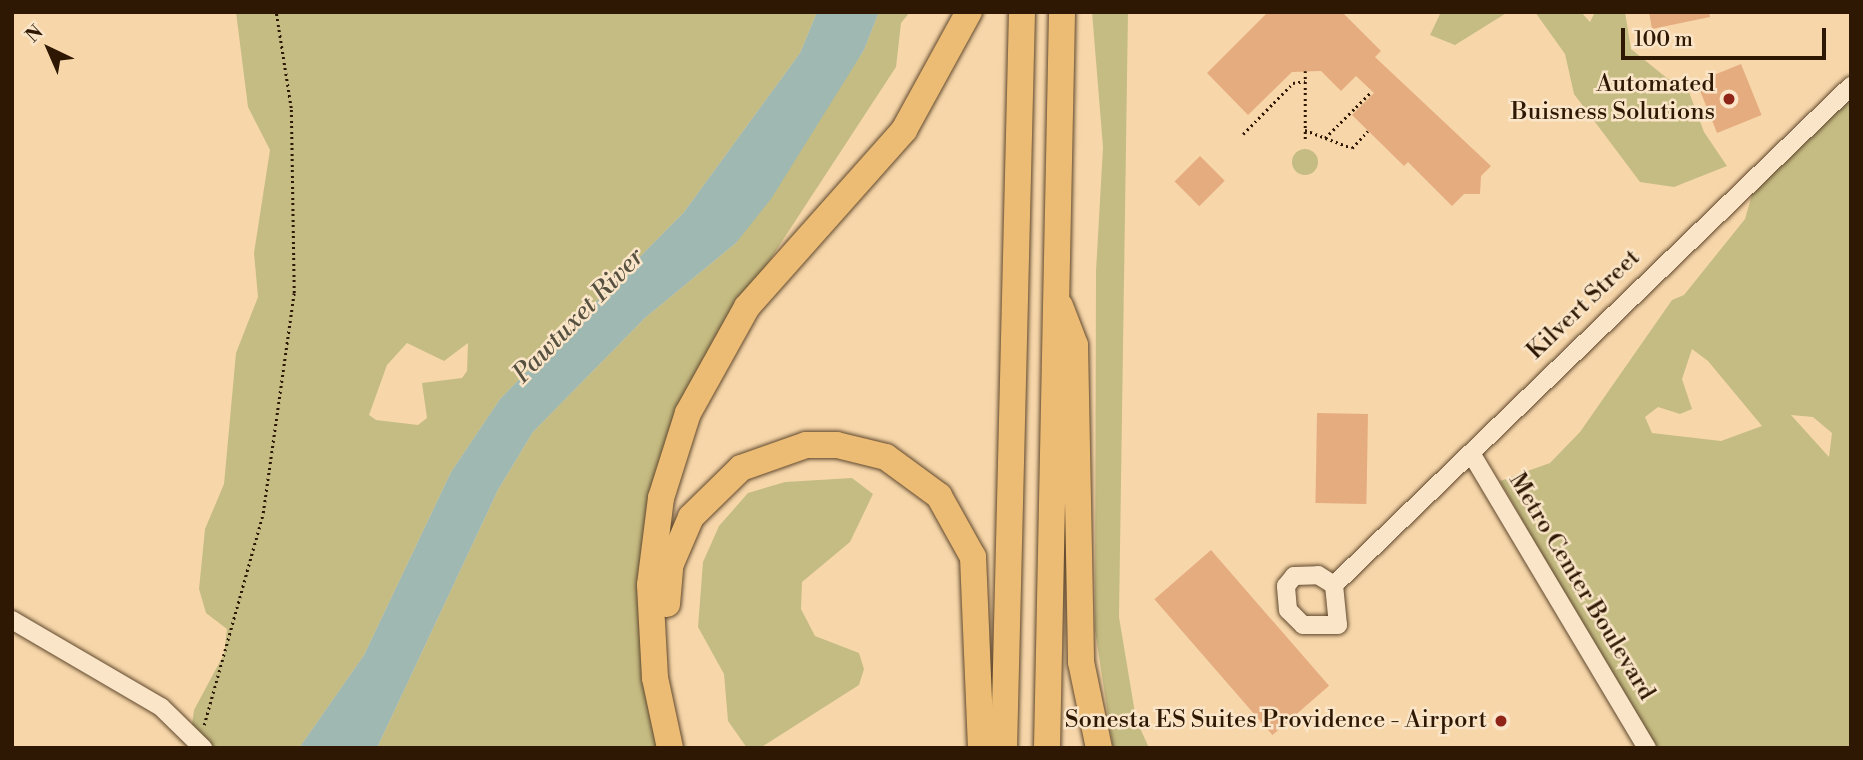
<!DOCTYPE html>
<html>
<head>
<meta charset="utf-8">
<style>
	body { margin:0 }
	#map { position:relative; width:1863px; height:760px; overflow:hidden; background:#f7d7aa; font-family:"Libre Bodoni",serif }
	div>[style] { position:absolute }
	.green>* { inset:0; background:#c5bc83 }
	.round { border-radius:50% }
	.water>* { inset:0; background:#9fb8b1 }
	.building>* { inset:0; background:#e5ac80; transform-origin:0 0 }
	.path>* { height:2.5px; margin-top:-1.25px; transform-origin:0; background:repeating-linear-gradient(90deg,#2e1803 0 2px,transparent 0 5.5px) }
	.roads { filter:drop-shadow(0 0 2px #60482d) drop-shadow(0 0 2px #60482d) }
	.minor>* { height:18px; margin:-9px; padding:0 9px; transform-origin:9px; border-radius:9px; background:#fae5c8 }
	.highway>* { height:26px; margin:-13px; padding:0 13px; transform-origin:13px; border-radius:13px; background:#ecbc75 }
	.dots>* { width:19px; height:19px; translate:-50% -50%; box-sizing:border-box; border:4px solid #fae5c8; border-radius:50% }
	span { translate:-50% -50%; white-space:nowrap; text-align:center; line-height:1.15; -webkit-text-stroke:5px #fae5c8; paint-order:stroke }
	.poi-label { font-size:24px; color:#2e1803 }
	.right { translate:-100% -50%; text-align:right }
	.street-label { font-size:24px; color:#2e1803 }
	.water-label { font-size:26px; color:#565040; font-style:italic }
	.frame { position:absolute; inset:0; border:14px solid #2e1803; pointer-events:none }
	.north { position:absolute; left:14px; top:14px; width:70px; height:70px; -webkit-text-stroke:5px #fae5c8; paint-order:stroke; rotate:316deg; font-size:19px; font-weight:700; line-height:28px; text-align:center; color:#2e1803 }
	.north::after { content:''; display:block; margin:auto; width:24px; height:32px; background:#2e1803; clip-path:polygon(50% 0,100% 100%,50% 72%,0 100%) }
	.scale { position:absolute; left:1621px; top:28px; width:205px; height:32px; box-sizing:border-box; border:4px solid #2e1803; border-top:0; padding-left:9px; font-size:21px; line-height:24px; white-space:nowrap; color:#2e1803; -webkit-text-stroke:5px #fae5c8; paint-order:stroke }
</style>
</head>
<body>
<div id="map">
	<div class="green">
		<i style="clip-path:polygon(evenodd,236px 12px,817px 12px,800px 53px,684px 212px,500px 399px,451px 472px,364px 655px,299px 748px,204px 748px,191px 732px,194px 710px,224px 654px,227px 629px,206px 613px,199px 589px,205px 529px,224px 484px,236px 353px,258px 297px,254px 253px,270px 150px,248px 107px,236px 12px,407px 343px,444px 361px,468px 343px,467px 371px,462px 378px,422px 383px,427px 418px,418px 425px,376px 420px,369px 415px,387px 365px,407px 343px)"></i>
		<i style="clip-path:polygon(879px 12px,910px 12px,901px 23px,896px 67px,707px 356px,658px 474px,663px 748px,377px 748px,498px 490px,533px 432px,645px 318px,736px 243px,864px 50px)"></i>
		<i style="clip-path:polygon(1092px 12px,1128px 12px,1119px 617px,1136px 719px,1149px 748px,1113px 748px,1095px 630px,1096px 271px,1103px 147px)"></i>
		<i style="clip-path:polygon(1441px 12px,1508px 12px,1455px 45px,1430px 35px)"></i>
		<i style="clip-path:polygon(1535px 12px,1581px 12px,1590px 22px,1595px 12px,1625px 12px,1631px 49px,1668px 79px,1684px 79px,1704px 132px,1727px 166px,1674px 187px,1640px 182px,1574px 94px,1565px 54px)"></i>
		<i style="clip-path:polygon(evenodd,1851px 90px,1851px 748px,1652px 748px,1500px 481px,1550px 463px,1580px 432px,1672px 300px,1684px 295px,1745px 219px,1753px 191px,1851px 90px,1692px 349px,1708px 361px,1762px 426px,1721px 441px,1652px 433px,1645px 417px,1658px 407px,1680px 414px,1692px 409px,1682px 379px,1692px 349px,1851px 90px,1791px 415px,1813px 417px,1832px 433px,1829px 457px,1791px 415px)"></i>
		<i class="round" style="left:1292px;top:149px;width:26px;height:26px"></i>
		<i style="clip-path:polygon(852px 478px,873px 494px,850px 542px,802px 582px,801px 609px,815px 636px,859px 653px,864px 669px,859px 685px,760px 748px,747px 748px,728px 721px,724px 674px,698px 627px,703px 562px,719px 526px,748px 493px,785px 482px)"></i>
	</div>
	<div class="water">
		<i style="clip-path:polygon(817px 12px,879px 12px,864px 50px,771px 199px,736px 243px,645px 318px,533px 432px,498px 490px,377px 748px,299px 748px,364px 655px,451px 472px,500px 399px,684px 212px,800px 53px)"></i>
	</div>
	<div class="building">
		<i style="clip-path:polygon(1268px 12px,1342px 12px,1381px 51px,1375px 57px,1491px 166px,1481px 176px,1480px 194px,1464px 194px,1452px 206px,1408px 162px,1404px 166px,1352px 115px,1374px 93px,1356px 76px,1341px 91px,1321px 71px,1292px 72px,1248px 115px,1207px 73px)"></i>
		<i style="clip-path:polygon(1649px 12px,1709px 12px,1710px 17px,1652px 29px)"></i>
		<i style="left:1741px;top:64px;width:55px;height:48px;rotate:68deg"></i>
		<i style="left:1200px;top:156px;width:35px;height:36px;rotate:45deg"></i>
		<i style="left:1317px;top:413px;width:51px;height:90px;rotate:1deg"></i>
		<i style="left:1211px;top:550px;width:180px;height:75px;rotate:49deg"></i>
	</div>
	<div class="path">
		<i style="left:1305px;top:130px;width:50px;rotate:21deg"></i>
		<i style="left:1352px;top:148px;width:23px;rotate:-47deg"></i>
		<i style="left:1243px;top:134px;width:71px;rotate:-45.6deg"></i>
		<i style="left:1293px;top:83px;width:12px;rotate:-9deg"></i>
		<i style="left:1325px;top:138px;width:66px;rotate:-45deg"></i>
		<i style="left:1305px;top:139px;width:68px;rotate:-90deg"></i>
		<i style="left:204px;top:725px;width:220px;rotate:-74.4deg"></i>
		<i style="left:263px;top:513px;width:222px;rotate:-82deg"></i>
		<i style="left:294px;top:293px;width:185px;rotate:-90.9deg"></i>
		<i style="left:291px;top:108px;width:97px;rotate:-98.9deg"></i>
	</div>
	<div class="roads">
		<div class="minor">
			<i style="left:1471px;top:453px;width:344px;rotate:59.2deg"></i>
			<i style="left:1334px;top:585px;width:40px;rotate:84.3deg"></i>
			<i style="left:1338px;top:625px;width:35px;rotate:180deg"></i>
			<i style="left:1303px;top:625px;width:21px;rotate:-135deg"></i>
			<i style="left:1288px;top:610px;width:24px;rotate:-95deg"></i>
			<i style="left:1286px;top:586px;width:13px;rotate:-51deg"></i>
			<i style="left:1294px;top:576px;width:24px;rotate:-2deg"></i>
			<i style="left:1318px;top:575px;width:19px;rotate:32deg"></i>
			<i style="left:1334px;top:585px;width:719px;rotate:-43.99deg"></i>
			<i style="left:12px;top:620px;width:173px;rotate:30.3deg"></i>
			<i style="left:161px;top:707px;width:59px;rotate:44.3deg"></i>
		</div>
		<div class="highway">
			<i style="left:1060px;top:306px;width:42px;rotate:69deg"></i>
			<i style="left:1075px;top:345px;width:317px;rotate:88.9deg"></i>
			<i style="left:1081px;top:662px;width:88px;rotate:78.2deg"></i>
			<i style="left:667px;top:604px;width:38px;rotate:-85deg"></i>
			<i style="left:670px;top:566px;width:53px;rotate:-66.8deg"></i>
			<i style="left:691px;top:517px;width:70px;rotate:-44.4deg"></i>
			<i style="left:741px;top:468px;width:69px;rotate:-19.5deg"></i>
			<i style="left:806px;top:445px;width:31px"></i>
			<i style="left:837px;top:445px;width:50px;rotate:13.8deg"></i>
			<i style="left:886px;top:457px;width:66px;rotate:36.3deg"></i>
			<i style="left:939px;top:496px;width:70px;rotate:60.9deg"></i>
			<i style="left:973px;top:557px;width:191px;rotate:87.6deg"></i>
			<i style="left:670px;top:748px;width:72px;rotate:-102.1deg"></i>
			<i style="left:655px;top:678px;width:93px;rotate:-93.1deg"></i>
			<i style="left:650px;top:585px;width:88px;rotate:-82.8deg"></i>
			<i style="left:661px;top:498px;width:89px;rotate:-72.4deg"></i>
			<i style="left:688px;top:413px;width:121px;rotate:-60.9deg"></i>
			<i style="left:747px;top:307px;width:237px;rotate:-48.4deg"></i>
			<i style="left:904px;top:130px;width:135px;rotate:-61.2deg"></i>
			<i style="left:1004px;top:748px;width:736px;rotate:-88.6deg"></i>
			<i style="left:1047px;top:748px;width:736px;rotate:-88.83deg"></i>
		</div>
	</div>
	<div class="dots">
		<i style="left:1729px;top:99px;background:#8f2418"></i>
		<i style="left:1501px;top:721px;background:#8f2418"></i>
	</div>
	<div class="poi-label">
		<span class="right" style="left:1715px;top:99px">Automated<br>Buisness Solutions</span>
		<span class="right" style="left:1487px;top:721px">Sonesta ES Suites Providence - Airport</span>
	</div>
	<div class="street-label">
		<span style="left:1584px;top:305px;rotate:-44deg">Kilvert Street</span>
		<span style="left:1581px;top:587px;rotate:59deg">Metro Center Boulevard</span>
	</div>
	<div class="water-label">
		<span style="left:579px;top:316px;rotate:-46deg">Pawtuxet River</span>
	</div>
	<div class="frame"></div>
	<div class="north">N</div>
	<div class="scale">100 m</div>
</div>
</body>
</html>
